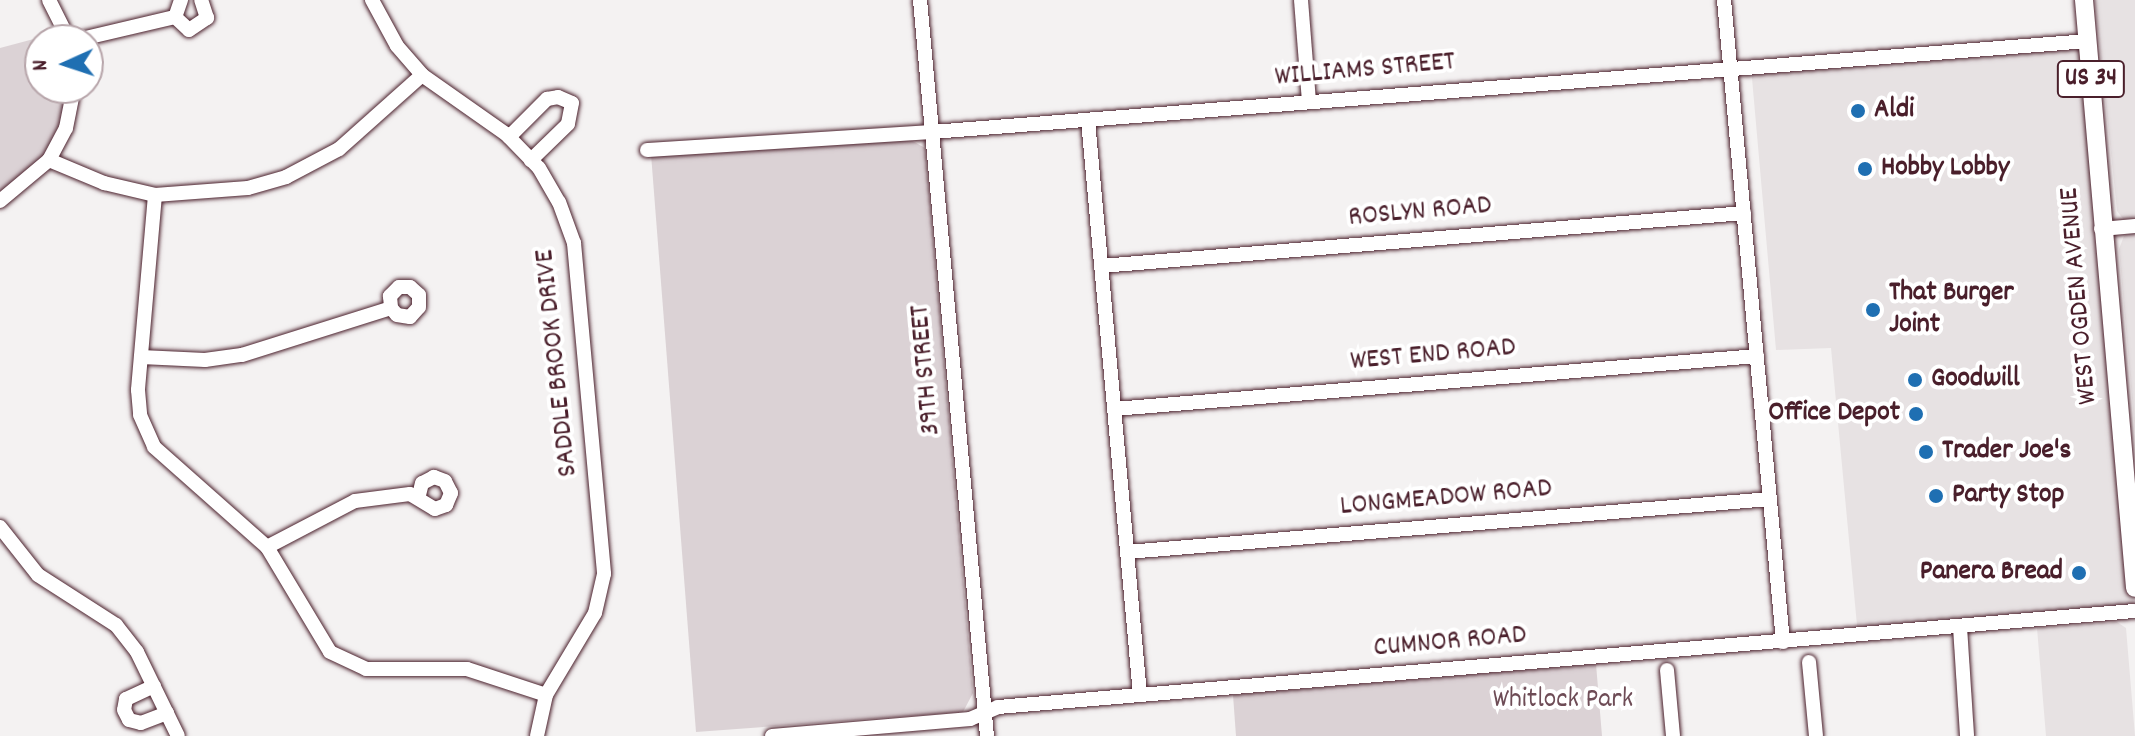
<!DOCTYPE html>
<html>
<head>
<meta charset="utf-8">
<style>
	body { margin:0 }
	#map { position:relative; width:2135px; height:736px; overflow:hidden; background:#f4f2f2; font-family:Dekko,sans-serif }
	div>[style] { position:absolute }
	.built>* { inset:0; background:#e7e2e3 }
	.green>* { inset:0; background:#dbd2d5 }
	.roads { filter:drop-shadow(0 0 2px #4a1f2b) drop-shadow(0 0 2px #4a1f2b) }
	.minor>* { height:14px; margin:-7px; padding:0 7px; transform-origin:7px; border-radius:7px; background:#fff }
	.major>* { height:18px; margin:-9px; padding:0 9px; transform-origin:9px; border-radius:9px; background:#fff }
	.dots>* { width:22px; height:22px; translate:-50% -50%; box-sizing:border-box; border:4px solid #fff; border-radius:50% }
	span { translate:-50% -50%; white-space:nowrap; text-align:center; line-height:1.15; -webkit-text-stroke:8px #fff; paint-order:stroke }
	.shield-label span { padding:2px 6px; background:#fff; border:2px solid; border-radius:6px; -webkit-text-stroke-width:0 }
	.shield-label { font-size:26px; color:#4a1f2b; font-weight:700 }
	.street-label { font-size:28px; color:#4a1f2b }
	.poi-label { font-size:28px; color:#4a1f2b; font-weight:700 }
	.left { translate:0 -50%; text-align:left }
	.right { translate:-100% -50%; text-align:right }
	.park-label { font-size:28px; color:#6e4c56 }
	.north { position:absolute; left:24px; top:24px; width:80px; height:80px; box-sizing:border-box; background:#fff; border:2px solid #b7a5aa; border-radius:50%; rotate:267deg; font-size:22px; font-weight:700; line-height:32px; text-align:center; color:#4a1f2b }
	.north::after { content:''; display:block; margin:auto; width:28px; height:36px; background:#1f6fb2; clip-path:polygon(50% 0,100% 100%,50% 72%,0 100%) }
</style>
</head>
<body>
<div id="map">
	<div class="built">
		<i style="clip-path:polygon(2095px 0,2135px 0,2135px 220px,2124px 220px,2117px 211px)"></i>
		<i style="clip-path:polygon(2090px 40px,2135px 548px,2135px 614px,1858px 636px,1831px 348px,1776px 350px,1751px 67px)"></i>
		<i style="clip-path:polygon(2135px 231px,2135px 432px,2119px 249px,2124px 236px)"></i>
		<i style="clip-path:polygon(2117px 622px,2126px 628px,2135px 736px,2046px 736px,2037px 628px)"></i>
	</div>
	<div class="green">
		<i style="clip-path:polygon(60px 32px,63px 40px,40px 40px,40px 88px,67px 88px,63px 118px,41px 160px,0 193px,0 48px)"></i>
		<i style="clip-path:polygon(900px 134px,925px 148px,973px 693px,963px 712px,696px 732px,651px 154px)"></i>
		<i style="clip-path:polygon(1596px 664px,1602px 736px,1236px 736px,1233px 695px)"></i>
	</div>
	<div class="roads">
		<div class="minor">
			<i style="left:49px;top:0;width:45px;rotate:63.4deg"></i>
			<i style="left:181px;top:0;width:18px;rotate:109deg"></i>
			<i style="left:175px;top:17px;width:19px;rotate:43deg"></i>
			<i style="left:189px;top:30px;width:22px;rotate:-34deg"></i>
			<i style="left:207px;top:18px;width:19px;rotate:-108deg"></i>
			<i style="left:372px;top:0;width:52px;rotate:61.5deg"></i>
			<i style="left:397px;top:46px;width:38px;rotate:49deg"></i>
			<i style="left:422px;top:75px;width:103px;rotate:35.1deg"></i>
			<i style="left:506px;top:134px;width:47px;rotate:45.9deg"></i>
			<i style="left:539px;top:168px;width:39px;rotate:60deg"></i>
			<i style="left:559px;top:202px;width:44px;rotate:69.9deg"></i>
			<i style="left:574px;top:243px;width:332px;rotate:84.8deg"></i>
			<i style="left:604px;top:574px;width:40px;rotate:103deg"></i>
			<i style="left:595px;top:613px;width:96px;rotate:120.9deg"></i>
			<i style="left:546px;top:695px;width:42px;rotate:102.4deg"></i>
			<i style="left:920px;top:0;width:739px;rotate:84.8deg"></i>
			<i style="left:1301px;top:0;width:102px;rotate:85.5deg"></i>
			<i style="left:1724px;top:0;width:645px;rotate:84.75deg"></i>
			<i style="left:77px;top:40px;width:101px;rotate:-13.2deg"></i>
			<i style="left:1088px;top:120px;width:577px;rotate:84.83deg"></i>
			<i style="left:509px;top:137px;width:54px;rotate:-45deg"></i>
			<i style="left:547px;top:99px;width:11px;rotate:-10deg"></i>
			<i style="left:558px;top:97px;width:15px;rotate:23deg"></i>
			<i style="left:572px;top:103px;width:21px;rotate:101deg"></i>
			<i style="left:568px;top:124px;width:52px;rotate:135.8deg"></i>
			<i style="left:647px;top:150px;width:286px;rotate:-3.6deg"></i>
			<i style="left:932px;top:132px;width:1159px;rotate:-4.5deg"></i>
			<i style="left:49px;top:160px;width:60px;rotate:22.7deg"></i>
			<i style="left:104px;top:183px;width:52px;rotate:13.2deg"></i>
			<i style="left:155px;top:195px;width:93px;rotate:-4.3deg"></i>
			<i style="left:248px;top:188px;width:40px;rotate:-16deg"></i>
			<i style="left:286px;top:177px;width:60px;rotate:-27.8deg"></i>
			<i style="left:339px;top:149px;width:111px;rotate:-41.7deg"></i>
			<i style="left:155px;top:195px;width:196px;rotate:95deg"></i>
			<i style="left:138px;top:390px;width:25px;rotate:85deg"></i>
			<i style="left:140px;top:415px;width:35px;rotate:66deg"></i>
			<i style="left:154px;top:447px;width:151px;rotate:41.5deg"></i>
			<i style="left:267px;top:547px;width:122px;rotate:59deg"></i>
			<i style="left:330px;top:652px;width:40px;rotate:25deg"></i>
			<i style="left:366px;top:669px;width:101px"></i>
			<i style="left:467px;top:669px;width:83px;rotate:18.2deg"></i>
			<i style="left:0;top:201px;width:64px;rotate:-39.9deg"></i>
			<i style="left:49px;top:160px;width:36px;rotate:-62deg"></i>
			<i style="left:66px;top:128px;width:41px;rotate:-78.7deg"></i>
			<i style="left:2101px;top:229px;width:34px;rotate:-5deg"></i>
			<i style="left:1101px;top:266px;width:645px;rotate:-4.71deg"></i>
			<i style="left:141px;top:357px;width:64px;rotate:2.7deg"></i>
			<i style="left:205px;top:360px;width:37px;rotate:-8deg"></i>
			<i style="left:242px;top:355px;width:156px;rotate:-17.5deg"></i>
			<i style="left:391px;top:308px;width:9px;rotate:49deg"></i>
			<i style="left:397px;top:315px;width:13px;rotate:9deg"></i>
			<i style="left:410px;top:317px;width:13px;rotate:-48deg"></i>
			<i style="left:419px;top:307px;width:12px;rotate:-90deg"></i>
			<i style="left:419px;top:295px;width:12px;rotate:-138deg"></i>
			<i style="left:410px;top:287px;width:11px;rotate:180deg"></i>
			<i style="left:399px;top:287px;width:13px;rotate:135deg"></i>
			<i style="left:390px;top:296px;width:12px;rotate:85deg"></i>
			<i style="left:1114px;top:409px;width:645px;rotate:-4.71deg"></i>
			<i style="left:0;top:527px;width:61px;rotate:51.6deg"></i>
			<i style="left:38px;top:575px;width:93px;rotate:32.7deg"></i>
			<i style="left:116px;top:625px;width:34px;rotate:52deg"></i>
			<i style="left:137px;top:652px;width:93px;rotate:64deg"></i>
			<i style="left:267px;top:547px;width:99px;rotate:-27.6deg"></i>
			<i style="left:355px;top:501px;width:55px;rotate:-7.3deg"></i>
			<i style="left:410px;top:494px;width:29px;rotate:31deg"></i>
			<i style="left:435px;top:509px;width:12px;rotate:-20deg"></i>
			<i style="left:446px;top:505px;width:13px;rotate:-67deg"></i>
			<i style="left:451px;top:493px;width:13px;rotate:-117deg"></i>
			<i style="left:445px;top:481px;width:12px;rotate:-160deg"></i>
			<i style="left:434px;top:477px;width:13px;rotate:153deg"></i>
			<i style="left:422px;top:483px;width:12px;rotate:104deg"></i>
			<i style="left:1127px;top:552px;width:645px;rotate:-4.71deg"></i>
			<i style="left:1960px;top:627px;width:109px;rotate:86.3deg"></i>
			<i style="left:1809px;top:662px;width:74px;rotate:84.6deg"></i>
			<i style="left:1667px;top:670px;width:66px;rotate:84.8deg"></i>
			<i style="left:154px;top:686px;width:31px;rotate:155deg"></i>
			<i style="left:126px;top:699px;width:11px;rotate:100deg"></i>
			<i style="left:124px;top:710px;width:11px;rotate:63deg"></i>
			<i style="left:129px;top:720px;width:12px;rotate:14deg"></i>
			<i style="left:141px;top:723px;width:28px;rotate:-21deg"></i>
			<i style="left:772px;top:736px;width:199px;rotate:-4.9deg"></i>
			<i style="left:970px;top:719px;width:30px;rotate:-23deg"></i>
			<i style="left:998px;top:707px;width:1141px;rotate:-4.83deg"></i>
		</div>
		<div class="major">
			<i style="left:2084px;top:0;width:590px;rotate:85.04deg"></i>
		</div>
	</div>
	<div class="dots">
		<i style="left:1858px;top:111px;background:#1f6fb2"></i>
		<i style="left:1865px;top:169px;background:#1f6fb2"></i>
		<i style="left:1873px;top:310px;background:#1f6fb2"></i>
		<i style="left:1915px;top:380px;background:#1f6fb2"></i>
		<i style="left:1916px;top:414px;background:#1f6fb2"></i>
		<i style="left:1926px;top:452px;background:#1f6fb2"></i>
		<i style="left:1936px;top:496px;background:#1f6fb2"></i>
		<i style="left:2079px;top:573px;background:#1f6fb2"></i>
	</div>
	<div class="shield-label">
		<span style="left:2091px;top:79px">US 34</span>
	</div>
	<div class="street-label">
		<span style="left:1365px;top:71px;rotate:-5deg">WILLIAMS STREET</span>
		<span style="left:1420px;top:213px;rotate:-5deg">ROSLYN ROAD</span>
		<span style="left:2080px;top:296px;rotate:-95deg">WEST OGDEN AVENUE</span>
		<span style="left:1433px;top:356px;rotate:-5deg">WEST END ROAD</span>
		<span style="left:558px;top:363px;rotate:-96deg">SADDLE BROOK DRIVE</span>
		<span style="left:927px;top:370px;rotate:-95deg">39TH STREET</span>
		<span style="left:1446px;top:499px;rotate:-5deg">LONGMEADOW ROAD</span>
		<span style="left:1450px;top:643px;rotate:-5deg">CUMNOR ROAD</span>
	</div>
	<div class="poi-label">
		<span class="left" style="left:1874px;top:111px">Aldi</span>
		<span class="left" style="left:1881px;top:169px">Hobby Lobby</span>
		<span class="left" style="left:1889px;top:310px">That Burger<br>Joint</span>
		<span class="left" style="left:1931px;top:380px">Goodwill</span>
		<span class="right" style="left:1900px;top:414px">Office Depot</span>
		<span class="left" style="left:1942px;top:452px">Trader Joe's</span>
		<span class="left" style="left:1952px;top:496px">Party Stop</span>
		<span class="right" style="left:2063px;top:573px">Panera Bread</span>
	</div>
	<div class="park-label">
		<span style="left:1563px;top:701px">Whitlock Park</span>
	</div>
	<div class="north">N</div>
</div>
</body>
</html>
